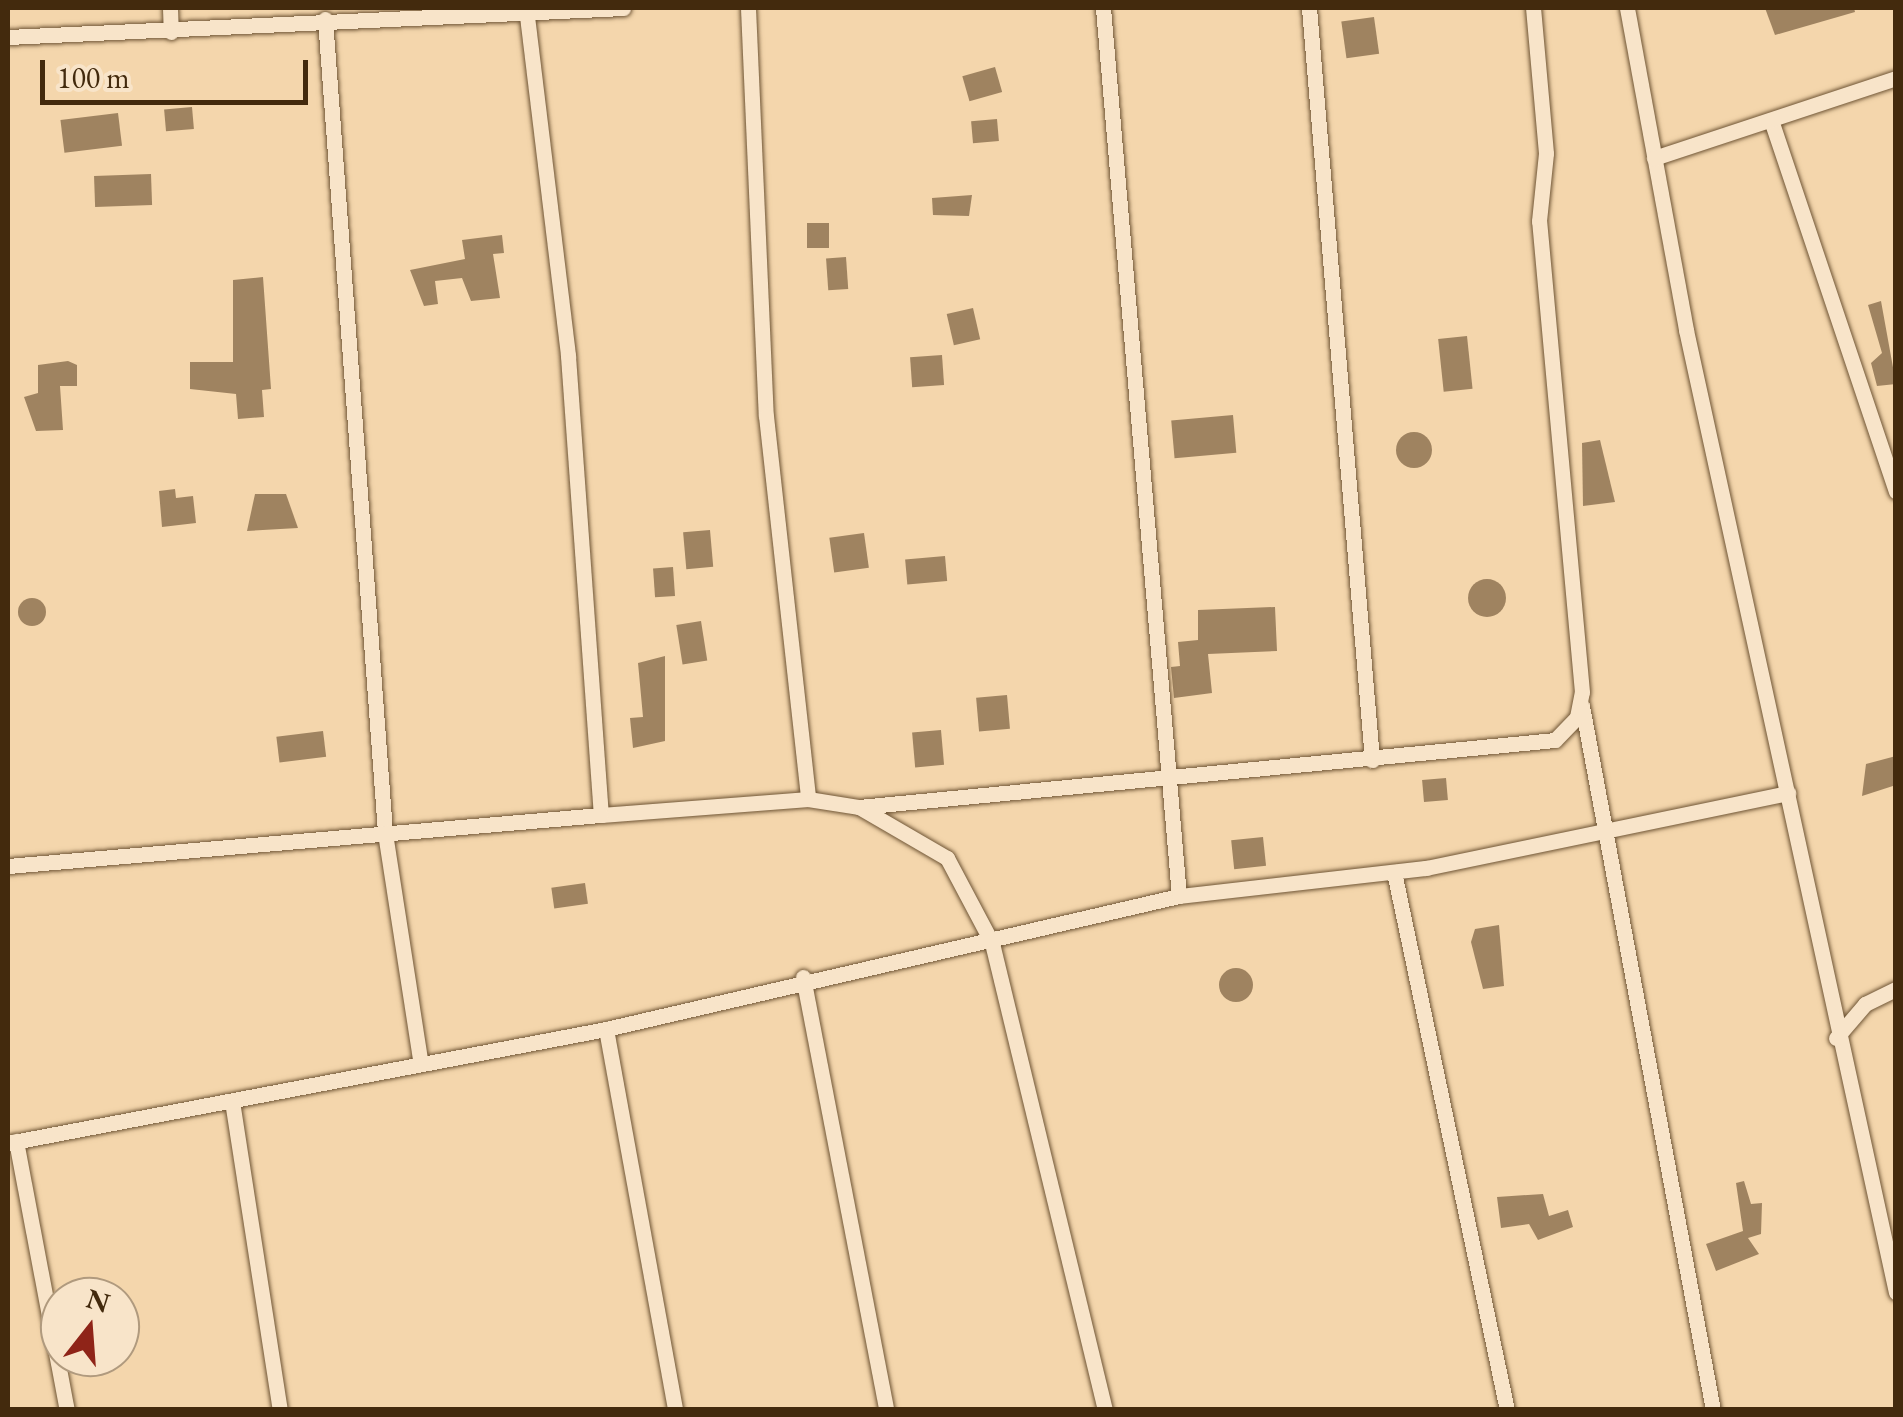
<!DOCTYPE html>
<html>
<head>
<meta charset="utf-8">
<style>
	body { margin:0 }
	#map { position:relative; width:1903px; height:1417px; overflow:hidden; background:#f4d6ac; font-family:"EB Garamond",serif }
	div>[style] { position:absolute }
	.building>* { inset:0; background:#9f8360; transform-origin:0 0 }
	.round { border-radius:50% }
	.roads { filter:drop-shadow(0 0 2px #6f5535) drop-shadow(0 0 2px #6f5535) }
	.minor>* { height:15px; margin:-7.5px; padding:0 7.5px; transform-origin:7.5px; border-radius:7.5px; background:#f8e4c9 }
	span { translate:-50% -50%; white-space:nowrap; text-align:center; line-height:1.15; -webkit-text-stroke:8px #f8e4c9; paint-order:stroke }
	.frame { position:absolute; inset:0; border:10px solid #432a0d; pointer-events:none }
	.north { position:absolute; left:40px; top:1277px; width:100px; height:100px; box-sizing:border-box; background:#f8e4c9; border:2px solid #b09a7e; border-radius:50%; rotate:17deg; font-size:28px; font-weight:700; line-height:40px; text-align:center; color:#432a0d }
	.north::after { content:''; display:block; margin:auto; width:35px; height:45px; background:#8f2418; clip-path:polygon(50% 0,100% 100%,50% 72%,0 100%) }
	.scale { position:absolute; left:40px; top:60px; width:268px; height:45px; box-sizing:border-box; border:5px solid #432a0d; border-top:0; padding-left:12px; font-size:30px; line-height:35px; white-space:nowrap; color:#432a0d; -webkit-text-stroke:8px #f8e4c9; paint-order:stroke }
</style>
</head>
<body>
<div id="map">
	<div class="building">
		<i style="clip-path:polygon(1765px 8px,1854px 8px,1855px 12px,1775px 35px)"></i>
		<i style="left:1374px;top:17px;width:37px;height:33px;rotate:82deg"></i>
		<i style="left:995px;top:67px;width:26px;height:34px;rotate:74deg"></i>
		<i style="left:192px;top:107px;width:22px;height:28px;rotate:85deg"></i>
		<i style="left:118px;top:113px;width:33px;height:58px;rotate:83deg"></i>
		<i style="left:997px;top:119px;width:22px;height:26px;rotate:85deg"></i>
		<i style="left:151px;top:174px;width:31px;height:57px;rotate:88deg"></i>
		<i style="clip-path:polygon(972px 195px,969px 216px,933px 215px,932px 198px)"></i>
		<i style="left:807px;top:223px;width:22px;height:25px"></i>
		<i style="clip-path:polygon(502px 235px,504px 253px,493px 254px,500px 298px,471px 301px,462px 278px,435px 281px,438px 304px,424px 306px,410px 270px,465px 259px,462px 240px)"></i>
		<i style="left:846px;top:257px;width:32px;height:20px;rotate:86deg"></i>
		<i style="clip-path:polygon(263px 277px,271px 389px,262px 390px,264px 417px,238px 419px,236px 394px,190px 389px,190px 362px,233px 362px,233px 280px)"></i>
		<i style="clip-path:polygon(1881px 301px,1896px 384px,1877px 386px,1871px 363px,1882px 353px,1868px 305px)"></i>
		<i style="left:973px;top:308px;width:32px;height:27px;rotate:77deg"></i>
		<i style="left:1467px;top:336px;width:53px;height:29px;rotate:84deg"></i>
		<i style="left:942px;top:355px;width:30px;height:32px;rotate:86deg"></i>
		<i style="clip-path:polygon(68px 361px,77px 365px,77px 386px,60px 386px,63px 430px,36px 431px,24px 397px,38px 393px,38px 365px)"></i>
		<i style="left:1233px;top:415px;width:38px;height:62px;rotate:85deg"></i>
		<i class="round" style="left:1396px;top:432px;width:36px;height:36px"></i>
		<i style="clip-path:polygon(1600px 440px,1615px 502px,1583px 506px,1582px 443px)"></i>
		<i style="clip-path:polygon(175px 489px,176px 498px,193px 496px,196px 523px,162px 527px,159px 491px)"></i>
		<i style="clip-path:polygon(255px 494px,286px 494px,298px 528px,247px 531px)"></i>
		<i style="left:710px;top:530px;width:37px;height:27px;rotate:85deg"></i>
		<i style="left:864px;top:533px;width:35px;height:35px;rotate:82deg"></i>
		<i style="left:945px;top:556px;width:25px;height:40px;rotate:85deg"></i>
		<i style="left:673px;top:567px;width:29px;height:20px;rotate:86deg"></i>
		<i class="round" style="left:1468px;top:579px;width:38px;height:38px"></i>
		<i class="round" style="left:18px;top:598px;width:28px;height:28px"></i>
		<i style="clip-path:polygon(1275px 607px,1277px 651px,1208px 654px,1212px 693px,1174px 698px,1171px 667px,1180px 666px,1178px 642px,1198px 640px,1198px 610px)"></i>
		<i style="left:701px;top:621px;width:40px;height:25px;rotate:81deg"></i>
		<i style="clip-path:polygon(665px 656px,665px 741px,633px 748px,630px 718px,643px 717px,638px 663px)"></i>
		<i style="left:1007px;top:695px;width:34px;height:31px;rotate:85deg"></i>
		<i style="left:941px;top:730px;width:35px;height:29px;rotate:85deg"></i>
		<i style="left:323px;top:731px;width:26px;height:47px;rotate:83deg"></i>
		<i style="clip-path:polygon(1896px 756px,1896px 785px,1862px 796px,1866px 764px)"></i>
		<i style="left:1446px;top:778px;width:22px;height:24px;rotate:85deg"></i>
		<i style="left:1263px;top:837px;width:29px;height:32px;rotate:84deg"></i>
		<i style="left:585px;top:883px;width:21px;height:34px;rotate:82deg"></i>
		<i style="clip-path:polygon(1499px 925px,1504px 986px,1483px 989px,1471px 942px,1475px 929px)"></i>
		<i class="round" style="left:1219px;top:968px;width:34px;height:34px"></i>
		<i style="clip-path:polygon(1744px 1181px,1751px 1204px,1762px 1203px,1761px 1234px,1748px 1238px,1759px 1254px,1716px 1271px,1706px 1244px,1743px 1231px,1736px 1183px)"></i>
		<i style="clip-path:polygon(1543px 1194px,1549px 1216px,1568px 1210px,1573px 1227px,1538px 1240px,1529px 1224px,1501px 1228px,1497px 1197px)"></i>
	</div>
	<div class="roads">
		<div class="minor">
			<i style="left:170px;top:8px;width:24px;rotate:88deg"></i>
			<i style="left:748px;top:8px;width:408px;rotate:87.5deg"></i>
			<i style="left:766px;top:416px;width:385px;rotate:83.7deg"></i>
			<i style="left:1103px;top:8px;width:891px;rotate:85.11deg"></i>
			<i style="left:1309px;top:8px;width:755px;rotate:85.21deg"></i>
			<i style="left:1627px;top:8px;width:327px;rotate:79.6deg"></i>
			<i style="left:1686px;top:330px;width:985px;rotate:77.69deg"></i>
			<i style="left:527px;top:16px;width:342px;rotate:83.1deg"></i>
			<i style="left:568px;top:356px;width:460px;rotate:85.9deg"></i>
			<i style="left:601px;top:815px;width:208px;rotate:-4.4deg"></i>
			<i style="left:808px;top:799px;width:52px;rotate:8.9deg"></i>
			<i style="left:859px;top:807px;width:102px;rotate:30.1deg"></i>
			<i style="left:947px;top:858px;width:96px;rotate:62.1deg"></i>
			<i style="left:992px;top:943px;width:480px;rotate:76.4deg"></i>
			<i style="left:325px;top:19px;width:816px;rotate:85.78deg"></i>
			<i style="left:385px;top:833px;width:230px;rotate:81.2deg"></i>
			<i style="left:8px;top:37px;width:616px;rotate:-2.7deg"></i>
			<i style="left:1771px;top:120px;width:392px;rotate:71.4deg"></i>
			<i style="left:1654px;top:158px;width:255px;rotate:-18.3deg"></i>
			<i style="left:1582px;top:706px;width:716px;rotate:79.46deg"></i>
			<i style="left:859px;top:807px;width:699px;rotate:-5.5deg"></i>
			<i style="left:1555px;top:740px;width:32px;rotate:-46deg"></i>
			<i style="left:1577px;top:717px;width:25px;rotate:-79deg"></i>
			<i style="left:1582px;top:692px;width:473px;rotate:-95.2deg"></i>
			<i style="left:1539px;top:221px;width:68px;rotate:-84.1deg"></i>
			<i style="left:1546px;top:153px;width:146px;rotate:-95.1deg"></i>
			<i style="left:8px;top:866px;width:595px;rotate:-4.92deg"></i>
			<i style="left:1394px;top:872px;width:550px;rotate:78.14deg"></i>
			<i style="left:803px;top:977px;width:441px;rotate:79.1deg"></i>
			<i style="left:606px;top:1029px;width:387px;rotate:79.7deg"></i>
			<i style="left:1836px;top:1038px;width:45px;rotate:-49.5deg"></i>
			<i style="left:1865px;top:1004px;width:34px;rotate:-26deg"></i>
			<i style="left:232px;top:1101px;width:313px;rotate:81.2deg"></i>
			<i style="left:16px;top:1141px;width:274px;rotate:79.3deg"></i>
			<i style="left:8px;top:1143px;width:609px;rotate:-10.79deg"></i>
			<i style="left:606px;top:1029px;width:588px;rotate:-13.07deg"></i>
			<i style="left:1179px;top:896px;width:249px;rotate:-6.5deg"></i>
			<i style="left:1426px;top:868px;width:370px;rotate:-11.7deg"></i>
		</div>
	</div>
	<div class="frame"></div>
	<div class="north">N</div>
	<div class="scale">100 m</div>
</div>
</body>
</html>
